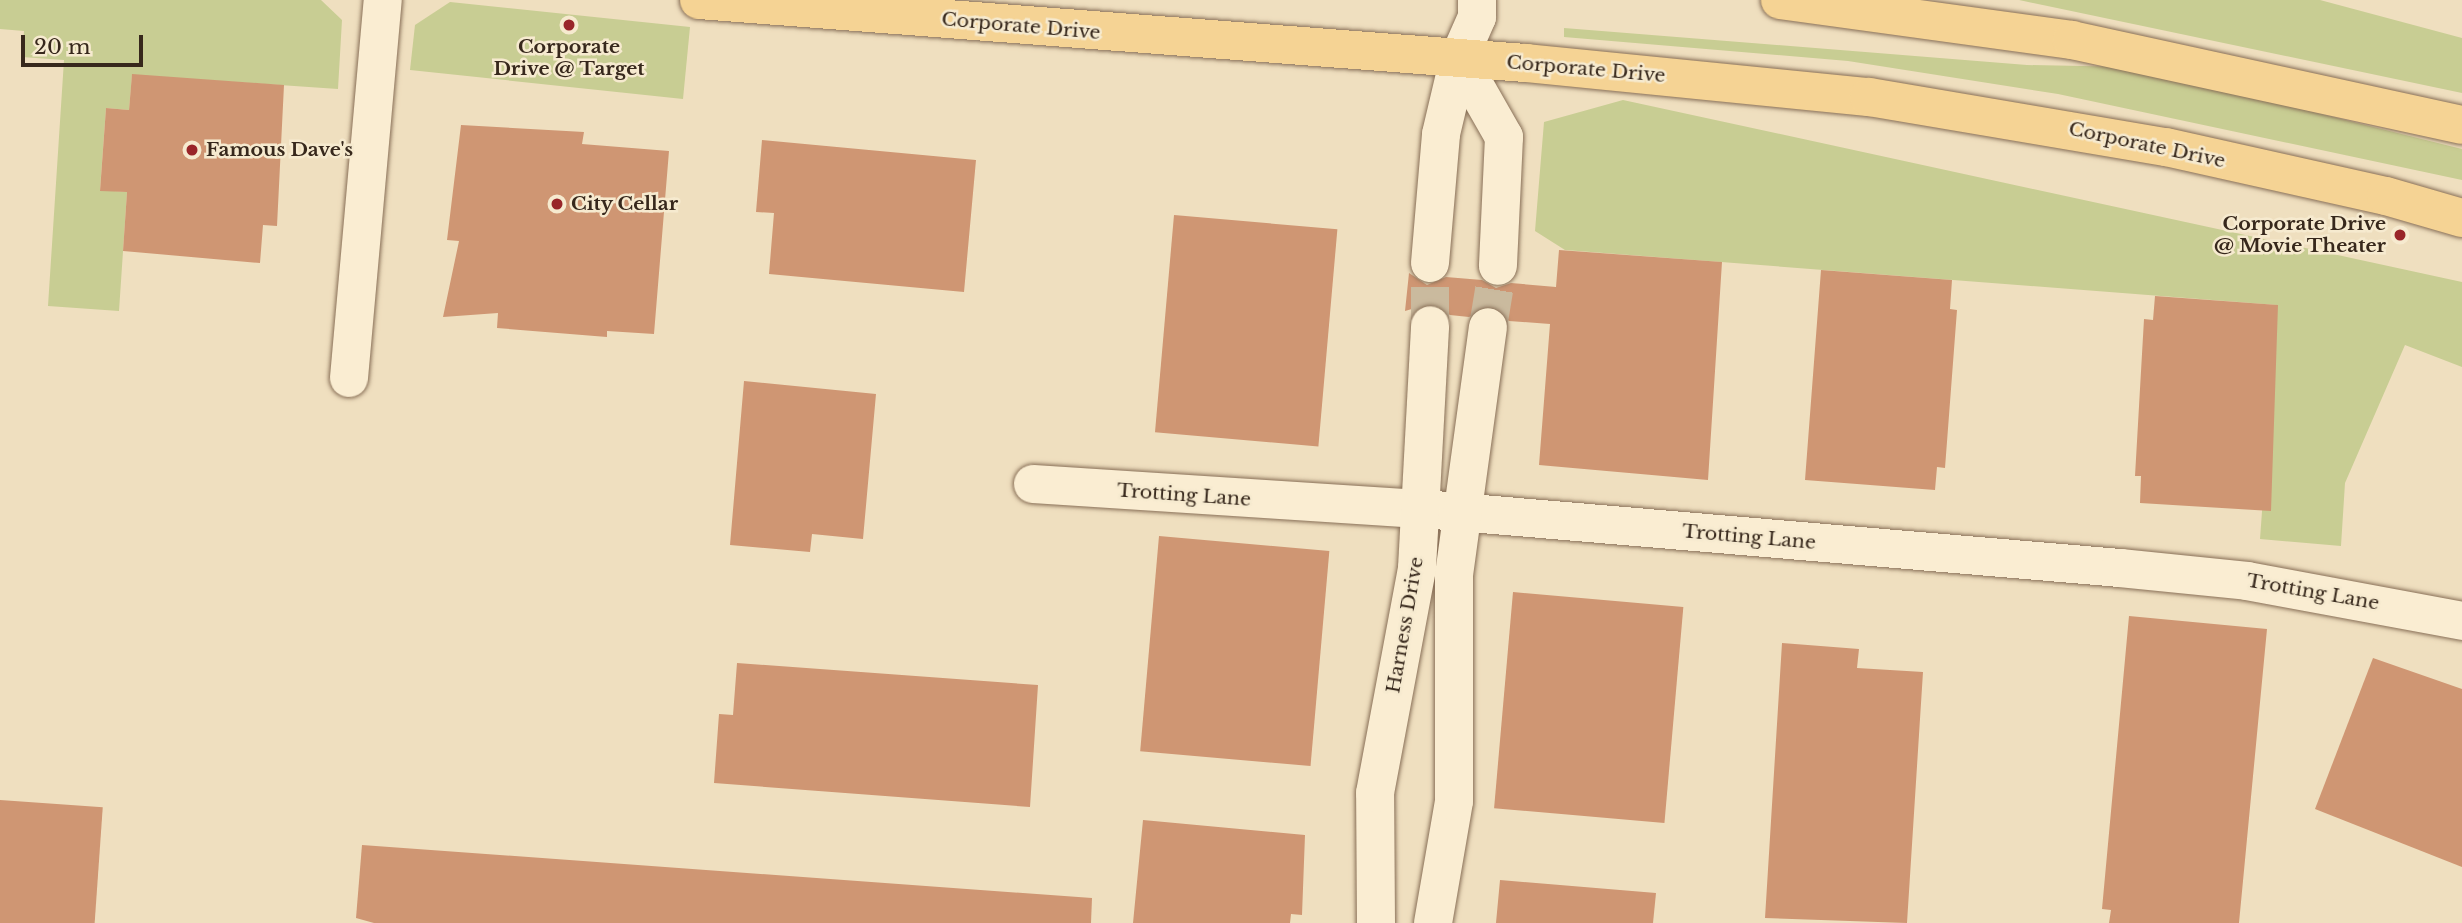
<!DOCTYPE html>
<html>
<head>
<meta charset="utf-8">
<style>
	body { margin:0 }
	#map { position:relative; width:2462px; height:923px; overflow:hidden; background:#efdfbf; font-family:"Libre Baskerville",serif }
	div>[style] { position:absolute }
	.green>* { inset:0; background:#c8cd93 }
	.building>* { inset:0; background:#cf9673; transform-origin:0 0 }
	.minor-tunnel>* { height:38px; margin-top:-19px; transform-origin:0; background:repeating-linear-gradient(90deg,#caba9e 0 38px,transparent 0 57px) }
	.roads { filter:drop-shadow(0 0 2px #886f57) drop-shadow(0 0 2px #886f57) }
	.minor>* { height:38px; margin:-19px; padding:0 19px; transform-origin:19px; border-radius:19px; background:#faedd2 }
	.major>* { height:38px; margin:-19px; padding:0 19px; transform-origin:19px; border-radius:19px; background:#f5d394 }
	.dots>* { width:19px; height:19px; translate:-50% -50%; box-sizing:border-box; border:4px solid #f6eacf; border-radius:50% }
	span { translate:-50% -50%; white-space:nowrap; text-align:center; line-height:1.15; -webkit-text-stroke:5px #f6eacf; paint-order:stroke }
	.street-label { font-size:19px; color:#37281c }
	.poi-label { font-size:19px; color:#37281c; font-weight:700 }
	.left { translate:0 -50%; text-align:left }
	.right { translate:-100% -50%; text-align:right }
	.scale { position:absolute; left:21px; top:35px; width:122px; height:32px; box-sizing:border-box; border:4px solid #37281c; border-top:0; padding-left:9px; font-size:21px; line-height:24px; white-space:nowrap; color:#37281c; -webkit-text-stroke:5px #f6eacf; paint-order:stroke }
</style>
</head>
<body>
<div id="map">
	<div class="green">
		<i style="clip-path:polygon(0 0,321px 0,342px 20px,338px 89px,132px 75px,129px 110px,106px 108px,100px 190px,127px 192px,119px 311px,48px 306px,64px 60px,22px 57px,24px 31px,0 29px)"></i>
		<i style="clip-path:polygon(2019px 0,2320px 0,2462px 38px,2462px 93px)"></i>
		<i style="clip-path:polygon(450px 2px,690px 27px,683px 99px,410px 70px,415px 25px)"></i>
		<i style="clip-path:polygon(1564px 28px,2027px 65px,2133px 67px,2462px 149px,2462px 180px,2058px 94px,1848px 61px,1564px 37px)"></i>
		<i style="clip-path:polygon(1623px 100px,2462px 282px,2462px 367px,2405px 345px,2345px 483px,2341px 546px,2260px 539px,2277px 305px,1565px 250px,1535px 231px,1544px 122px)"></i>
	</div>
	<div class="building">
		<i style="clip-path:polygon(132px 74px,284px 85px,277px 226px,263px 225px,260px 263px,123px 251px,127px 192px,100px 191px,106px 108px,129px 110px)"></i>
		<i style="clip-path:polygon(461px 125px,584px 132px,582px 144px,669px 151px,654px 334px,607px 331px,607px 337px,497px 328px,498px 313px,443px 317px,459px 241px,447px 240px)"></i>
		<i style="clip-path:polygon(762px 140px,976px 160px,964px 292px,769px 274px,774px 213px,756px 212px)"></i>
		<i style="left:1174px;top:215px;width:164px;height:218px;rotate:5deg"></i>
		<i style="clip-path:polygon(1559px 250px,1722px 262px,1708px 480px,1539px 465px,1550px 324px,1509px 321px,1490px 305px,1469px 317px,1450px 315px,1432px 303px,1405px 311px,1409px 273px,1427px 285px,1446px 277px,1482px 280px,1496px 288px,1511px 283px,1556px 287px)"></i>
		<i style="clip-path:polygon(1821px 270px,1952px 280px,1950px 309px,1957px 310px,1945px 468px,1937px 467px,1935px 490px,1805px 480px)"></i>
		<i style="clip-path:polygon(2155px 296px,2278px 305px,2271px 511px,2140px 503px,2141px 476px,2135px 476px,2144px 319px,2153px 320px)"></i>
		<i style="clip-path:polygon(744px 381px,876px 394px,863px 539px,812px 534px,810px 552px,730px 545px)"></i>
		<i style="left:1159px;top:536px;width:171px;height:216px;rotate:5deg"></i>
		<i style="left:1513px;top:592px;width:171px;height:217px;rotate:5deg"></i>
		<i style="clip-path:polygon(2129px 616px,2267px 629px,2239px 923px,2109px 923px,2111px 910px,2102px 909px)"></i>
		<i style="clip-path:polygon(1782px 643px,1859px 649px,1857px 668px,1923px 672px,1907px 923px,1765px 918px)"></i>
		<i style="clip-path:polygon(2373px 658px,2462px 689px,2462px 867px,2315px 809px)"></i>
		<i style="clip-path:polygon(737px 663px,1038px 685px,1030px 807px,714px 783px,719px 714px,733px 715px)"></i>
		<i style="left:0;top:800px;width:103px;height:123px;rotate:4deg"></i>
		<i style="clip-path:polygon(1143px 820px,1305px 835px,1302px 915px,1291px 914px,1290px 923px,1133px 923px)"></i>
		<i style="clip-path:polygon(362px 845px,1092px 898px,1091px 923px,374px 923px,356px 918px)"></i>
		<i style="clip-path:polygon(1500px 880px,1656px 893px,1653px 923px,1496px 923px)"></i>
	</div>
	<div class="minor-tunnel">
		<i style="left:1430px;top:325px;width:62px;rotate:-90deg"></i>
		<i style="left:1488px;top:327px;width:62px;rotate:-80.7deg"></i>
	</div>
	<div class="roads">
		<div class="minor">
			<i style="left:1459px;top:58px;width:91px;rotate:60.3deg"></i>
			<i style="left:1504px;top:137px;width:129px;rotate:92.7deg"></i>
			<i style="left:1430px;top:263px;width:129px;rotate:-85.1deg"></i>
			<i style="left:1441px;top:134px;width:78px;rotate:-76.7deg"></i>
			<i style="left:1459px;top:58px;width:45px;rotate:-66.3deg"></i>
			<i style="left:1477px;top:17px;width:17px;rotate:-90deg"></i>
			<i style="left:349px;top:378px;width:380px;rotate:-84.9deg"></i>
			<i style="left:1033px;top:484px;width:403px;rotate:3.7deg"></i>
			<i style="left:1435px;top:510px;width:687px;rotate:4.84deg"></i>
			<i style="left:2120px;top:568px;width:128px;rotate:5.8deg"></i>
			<i style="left:2247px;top:581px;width:219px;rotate:10.5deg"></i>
			<i style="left:1376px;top:923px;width:130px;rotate:-90.4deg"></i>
			<i style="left:1375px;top:793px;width:229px;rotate:-79.4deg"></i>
			<i style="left:1417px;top:568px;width:243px;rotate:-86.9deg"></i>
			<i style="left:1433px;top:923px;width:124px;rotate:-80.2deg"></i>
			<i style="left:1454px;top:801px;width:226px;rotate:-90deg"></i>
			<i style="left:1454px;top:575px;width:250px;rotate:-82.2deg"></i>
		</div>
		<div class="major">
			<i style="left:699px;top:0;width:829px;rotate:4.36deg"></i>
			<i style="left:1526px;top:63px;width:345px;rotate:5.7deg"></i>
			<i style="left:1869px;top:97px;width:301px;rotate:9.6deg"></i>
			<i style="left:2166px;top:147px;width:225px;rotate:12.6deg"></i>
			<i style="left:2386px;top:196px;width:79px;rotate:16.1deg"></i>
			<i style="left:1780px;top:0;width:295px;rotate:7.8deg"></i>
			<i style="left:2072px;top:40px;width:399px;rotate:12.3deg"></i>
		</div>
	</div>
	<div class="dots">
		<i style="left:569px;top:25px;background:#992529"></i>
		<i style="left:192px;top:150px;background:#992529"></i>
		<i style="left:557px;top:204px;background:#992529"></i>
		<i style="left:2400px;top:235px;background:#992529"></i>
	</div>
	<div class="street-label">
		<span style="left:1021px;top:26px;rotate:5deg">Corporate Drive</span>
		<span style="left:1586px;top:69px;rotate:5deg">Corporate Drive</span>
		<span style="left:2147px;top:145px;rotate:12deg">Corporate Drive</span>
		<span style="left:1184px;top:495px;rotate:4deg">Trotting Lane</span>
		<span style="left:1749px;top:537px;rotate:5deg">Trotting Lane</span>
		<span style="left:2313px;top:592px;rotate:10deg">Trotting Lane</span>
		<span style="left:1405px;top:625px;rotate:-80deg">Harness Drive</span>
	</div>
	<div class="poi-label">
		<span style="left:569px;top:58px">Corporate<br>Drive @ Target</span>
		<span class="left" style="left:206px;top:150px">Famous Dave's</span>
		<span class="left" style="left:571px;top:204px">City Cellar</span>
		<span class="right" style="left:2386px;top:235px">Corporate Drive<br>@ Movie Theater</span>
	</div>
	<div class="scale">20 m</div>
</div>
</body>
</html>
